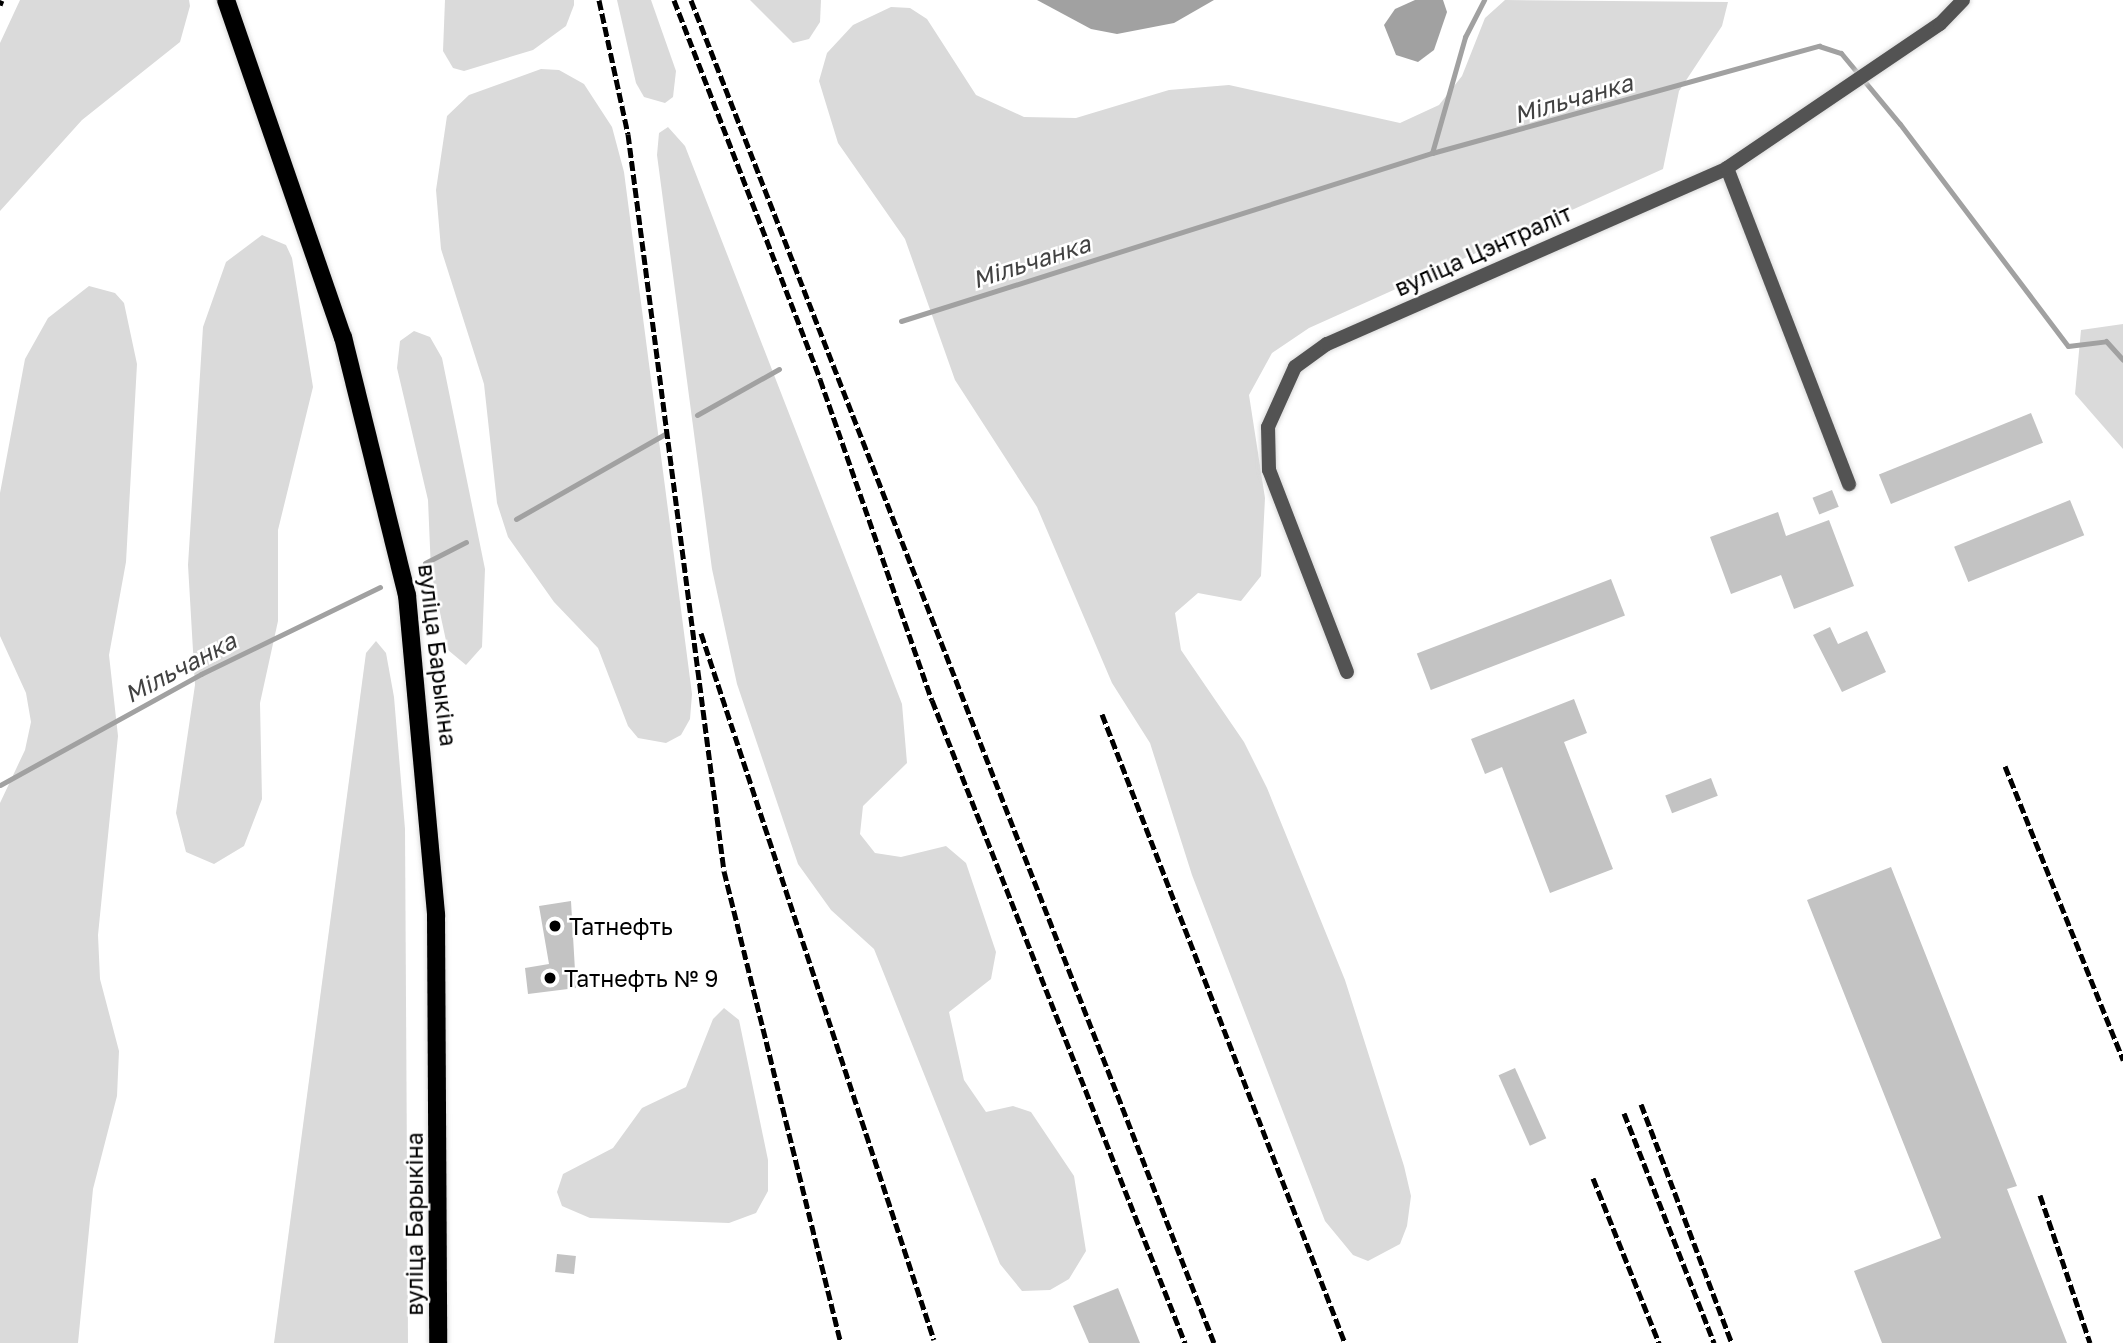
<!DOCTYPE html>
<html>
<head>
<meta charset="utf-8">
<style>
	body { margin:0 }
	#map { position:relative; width:2123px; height:1343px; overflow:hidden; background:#fff; font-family:"Golos Text",sans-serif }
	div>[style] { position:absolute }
	.green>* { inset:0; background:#dadada }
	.water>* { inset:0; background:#a1a1a1 }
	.stream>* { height:5px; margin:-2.5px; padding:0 2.5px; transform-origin:2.5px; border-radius:2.5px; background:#a1a1a1 }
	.building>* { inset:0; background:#c3c3c3; transform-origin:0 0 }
	.roads { filter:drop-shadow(0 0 2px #dbdbdb) drop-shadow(0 0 2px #dbdbdb) }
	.street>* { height:14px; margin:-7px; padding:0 7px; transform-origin:7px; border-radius:7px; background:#535353 }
	.primary>* { height:18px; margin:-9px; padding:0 9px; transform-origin:9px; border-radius:9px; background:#000 }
	.rail>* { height:5px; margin-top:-2.5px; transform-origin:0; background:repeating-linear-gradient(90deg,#000 0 10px,transparent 0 13.5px) }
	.dots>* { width:19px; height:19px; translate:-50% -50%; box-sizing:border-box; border:4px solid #fff; border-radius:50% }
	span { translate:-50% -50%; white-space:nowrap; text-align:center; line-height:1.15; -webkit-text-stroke:5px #fff; paint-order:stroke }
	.street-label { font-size:23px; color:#000 }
	.poi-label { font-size:23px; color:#000 }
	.left { translate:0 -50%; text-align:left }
	.water-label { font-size:24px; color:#424242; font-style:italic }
</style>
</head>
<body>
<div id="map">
	<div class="green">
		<i style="clip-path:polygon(20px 0,189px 0,190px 6px,180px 42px,82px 120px,0 211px,0 43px)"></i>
		<i style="clip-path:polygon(445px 0,574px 0,574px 5px,566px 26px,533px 50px,464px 71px,453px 68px,443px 51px)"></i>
		<i style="clip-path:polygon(617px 0,651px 0,676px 71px,673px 97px,665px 103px,644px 97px,636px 83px)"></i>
		<i style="clip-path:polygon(750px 0,821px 0,820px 22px,809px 39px,793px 43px)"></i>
		<i style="clip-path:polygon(1505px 0,1728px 2px,1722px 26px,1679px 91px,1663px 169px,1309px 328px,1272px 353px,1249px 395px,1265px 498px,1261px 576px,1241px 601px,1198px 593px,1175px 613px,1181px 650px,1244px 742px,1267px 788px,1345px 980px,1404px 1166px,1411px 1196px,1407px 1226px,1400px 1244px,1368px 1261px,1353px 1255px,1325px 1221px,1192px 875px,1150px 743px,1112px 683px,1037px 507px,955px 380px,905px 239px,838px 143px,819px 81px,827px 53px,853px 25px,891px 7px,910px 8px,927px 19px,976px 95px,1024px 117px,1076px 118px,1169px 90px,1229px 85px,1400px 123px,1439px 105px,1462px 76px,1485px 18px)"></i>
		<i style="clip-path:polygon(541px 69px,559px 70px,584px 84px,612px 127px,624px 172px,692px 694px,690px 719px,681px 735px,666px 743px,638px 738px,628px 726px,598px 648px,554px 602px,508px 537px,497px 503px,484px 384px,441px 249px,436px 190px,447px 116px,469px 95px)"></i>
		<i style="clip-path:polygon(668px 127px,685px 146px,902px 704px,907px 763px,863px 806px,860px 834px,875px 853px,901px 857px,946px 846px,966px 863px,996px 952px,991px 979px,949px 1012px,964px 1080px,986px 1112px,1013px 1106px,1031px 1112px,1074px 1176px,1086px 1251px,1069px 1279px,1050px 1290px,1022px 1291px,1000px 1264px,874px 949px,831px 910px,798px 864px,737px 684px,712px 569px,657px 155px,659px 133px)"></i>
		<i style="clip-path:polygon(262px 235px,286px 245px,292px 258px,313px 387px,278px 530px,278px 621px,260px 703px,262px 799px,244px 846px,214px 864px,186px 852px,176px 813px,195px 685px,188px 565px,203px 327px,226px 262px)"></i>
		<i style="clip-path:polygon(89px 286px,115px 293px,124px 303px,137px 364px,126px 562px,109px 655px,118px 736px,98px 935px,100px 979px,119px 1051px,117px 1096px,93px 1189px,78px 1343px,0 1343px,0 803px,25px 750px,31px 722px,26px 693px,0 636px,0 493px,25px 359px,48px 318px)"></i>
		<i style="clip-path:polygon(2123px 324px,2123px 449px,2075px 394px,2081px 330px)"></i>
		<i style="clip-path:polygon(414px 331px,430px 337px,442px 358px,485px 569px,482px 647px,466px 665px,448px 650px,431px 571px,428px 500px,397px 368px,400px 341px)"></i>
		<i style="clip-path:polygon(376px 641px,386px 653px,394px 697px,405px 829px,408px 1343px,274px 1343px,366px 653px)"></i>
		<i style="clip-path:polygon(724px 1008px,739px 1020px,768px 1160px,768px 1191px,756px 1213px,729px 1223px,590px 1218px,562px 1206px,557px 1192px,563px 1174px,613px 1148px,642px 1108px,686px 1087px,713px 1019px)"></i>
	</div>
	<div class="water">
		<i style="clip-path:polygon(1037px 0,1214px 0,1174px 23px,1117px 34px,1091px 29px)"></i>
		<i style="clip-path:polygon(1415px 0,1443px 0,1447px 12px,1434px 50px,1418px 62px,1396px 55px,1384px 25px,1395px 9px)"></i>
	</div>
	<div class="stream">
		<i style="left:1432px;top:153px;width:121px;rotate:-74.1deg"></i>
		<i style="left:1465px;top:37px;width:42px;rotate:-62.8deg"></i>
		<i style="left:901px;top:321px;width:557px;rotate:-17.56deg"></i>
		<i style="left:1432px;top:153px;width:402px;rotate:-15.5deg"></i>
		<i style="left:1819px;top:46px;width:23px;rotate:18deg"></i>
		<i style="left:1841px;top:53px;width:92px;rotate:50.3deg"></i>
		<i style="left:1900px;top:124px;width:278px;rotate:52.9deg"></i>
		<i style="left:2068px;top:346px;width:38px;rotate:-7deg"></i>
		<i style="left:2106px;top:341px;width:25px;rotate:48deg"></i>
		<i style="left:697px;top:415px;width:94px;rotate:-29.3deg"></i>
		<i style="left:516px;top:519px;width:172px;rotate:-29.7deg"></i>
		<i style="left:425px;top:563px;width:46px;rotate:-27.1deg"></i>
		<i style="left:0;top:785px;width:230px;rotate:-28.9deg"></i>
		<i style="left:201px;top:674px;width:199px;rotate:-25.9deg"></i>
	</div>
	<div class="building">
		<i style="left:2031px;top:413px;width:32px;height:164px;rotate:68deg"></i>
		<i style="left:1832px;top:490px;width:18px;height:21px;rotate:68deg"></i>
		<i style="left:2070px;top:500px;width:38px;height:125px;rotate:68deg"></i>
		<i style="clip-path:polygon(1778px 512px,1786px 536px,1829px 520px,1854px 586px,1794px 609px,1781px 575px,1731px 594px,1710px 537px)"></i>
		<i style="left:1611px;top:579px;width:39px;height:208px;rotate:69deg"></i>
		<i style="clip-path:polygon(1830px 627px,1838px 644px,1867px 631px,1886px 672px,1842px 692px,1813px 635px)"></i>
		<i style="clip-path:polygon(1574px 699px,1587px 733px,1564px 742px,1613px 869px,1550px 893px,1502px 767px,1485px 774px,1471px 739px)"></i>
		<i style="left:1711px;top:778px;width:19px;height:49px;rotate:69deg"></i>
		<i style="clip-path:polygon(1891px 867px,2017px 1186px,2007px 1189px,2067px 1343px,1882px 1343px,1854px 1271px,1941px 1238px,1807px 900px)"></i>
		<i style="clip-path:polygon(571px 901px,576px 988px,528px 994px,525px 968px,549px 964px,539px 906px)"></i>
		<i style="left:1515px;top:1068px;width:77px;height:18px;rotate:66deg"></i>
		<i style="left:557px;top:1254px;width:19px;height:18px;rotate:6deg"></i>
		<i style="clip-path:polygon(1118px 1288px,1140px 1343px,1089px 1343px,1073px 1306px)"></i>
	</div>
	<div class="roads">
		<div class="street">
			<i style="left:1727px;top:168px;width:339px;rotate:68.9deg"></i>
			<i style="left:1347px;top:672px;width:217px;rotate:-111.1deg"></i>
			<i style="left:1269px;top:470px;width:43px;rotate:-91.3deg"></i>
			<i style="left:1268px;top:427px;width:66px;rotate:-65.8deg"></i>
			<i style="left:1295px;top:367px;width:39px;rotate:-36deg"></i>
			<i style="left:1327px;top:344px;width:437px;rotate:-23.7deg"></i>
			<i style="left:1727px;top:168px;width:257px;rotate:-34.1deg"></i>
			<i style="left:1940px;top:24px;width:33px;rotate:-46deg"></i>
		</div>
		<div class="primary">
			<i style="left:226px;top:0;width:357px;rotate:70.9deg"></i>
			<i style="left:343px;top:337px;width:266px;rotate:76.1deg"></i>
			<i style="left:407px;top:595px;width:321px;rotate:84.8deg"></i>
			<i style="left:436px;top:915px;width:428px;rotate:89.7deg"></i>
		</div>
	</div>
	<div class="rail">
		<i style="left:599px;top:0;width:137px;rotate:77.8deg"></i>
		<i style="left:628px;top:134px;width:743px;rotate:82.58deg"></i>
		<i style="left:724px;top:871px;width:486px;rotate:76.1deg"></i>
		<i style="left:674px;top:0;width:406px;rotate:68.9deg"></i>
		<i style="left:820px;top:379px;width:340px;rotate:70.8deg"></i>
		<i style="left:932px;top:700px;width:691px;rotate:68.52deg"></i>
		<i style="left:691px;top:0;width:1441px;rotate:68.72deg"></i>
		<i style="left:0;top:5px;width:5px;rotate:-68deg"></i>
		<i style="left:701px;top:633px;width:744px;rotate:71.76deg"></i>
		<i style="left:1102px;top:714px;width:674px;rotate:68.88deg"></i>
		<i style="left:2005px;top:766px;width:317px;rotate:68.1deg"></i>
		<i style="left:1641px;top:1104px;width:256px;rotate:69.2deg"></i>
		<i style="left:1624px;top:1113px;width:247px;rotate:68.6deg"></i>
		<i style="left:1593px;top:1178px;width:178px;rotate:68.2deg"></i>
		<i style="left:2040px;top:1195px;width:156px;rotate:71.3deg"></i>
	</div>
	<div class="dots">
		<i style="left:555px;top:926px;background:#000"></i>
		<i style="left:550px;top:978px;background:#000"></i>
	</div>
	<div class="street-label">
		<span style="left:1483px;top:250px;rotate:-24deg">вуліца Цэнтраліт</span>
		<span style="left:438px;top:655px;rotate:83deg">вуліца Барыкіна</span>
		<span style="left:414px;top:1224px;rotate:-90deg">вуліца Барыкіна</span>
	</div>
	<div class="poi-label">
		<span class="left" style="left:569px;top:926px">Татнефть</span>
		<span class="left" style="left:564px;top:978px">Татнефть № 9</span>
	</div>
	<div class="water-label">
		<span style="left:1573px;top:98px;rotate:-16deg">Мільчанка</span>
		<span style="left:1031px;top:261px;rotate:-18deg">Мільчанка</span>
		<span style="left:180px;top:667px;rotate:-28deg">Мільчанка</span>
	</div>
</div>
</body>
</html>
